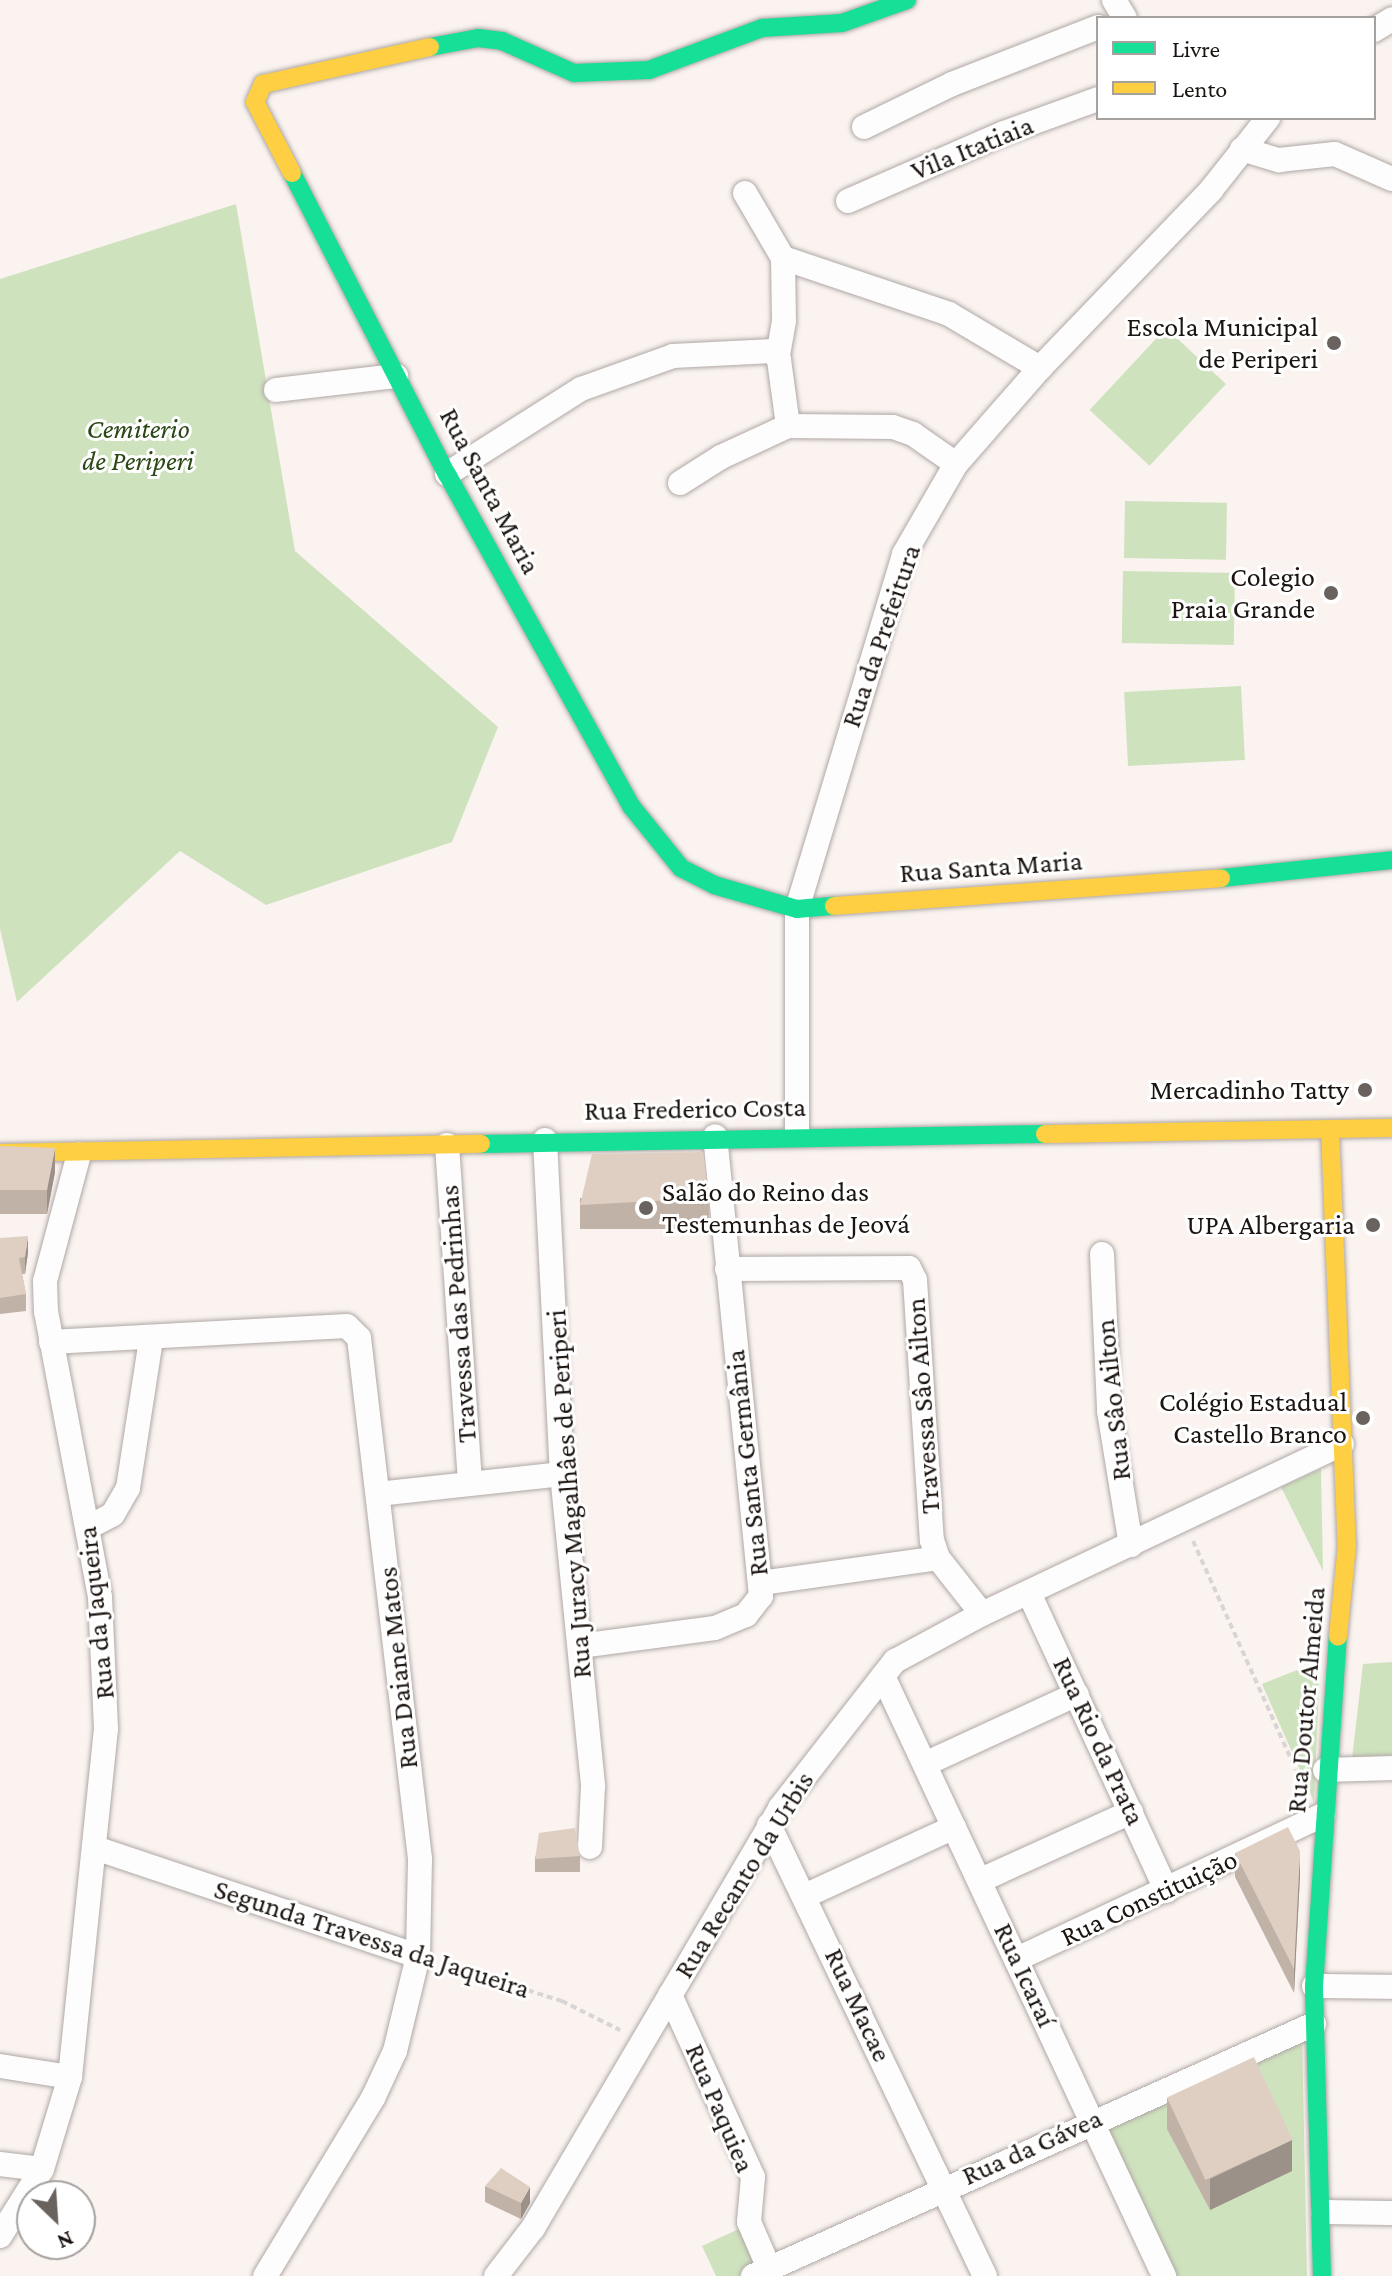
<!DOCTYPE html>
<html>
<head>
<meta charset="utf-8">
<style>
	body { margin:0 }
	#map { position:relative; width:1392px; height:2276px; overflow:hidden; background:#faf3f0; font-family:"Crimson Pro",serif }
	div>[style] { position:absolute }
	.green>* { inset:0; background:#cfe2be; transform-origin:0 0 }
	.path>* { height:4px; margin-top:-2px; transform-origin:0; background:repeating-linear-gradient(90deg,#d8d5d4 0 6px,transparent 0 10px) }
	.roads { filter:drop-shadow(0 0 2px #afa8a5) drop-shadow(0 0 2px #afa8a5) }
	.street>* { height:24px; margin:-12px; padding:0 12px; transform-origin:12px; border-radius:12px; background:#fefdfd }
	.fast>* { height:18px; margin:-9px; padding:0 9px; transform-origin:9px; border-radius:9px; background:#16e098 }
	.slow>* { height:18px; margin:-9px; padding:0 9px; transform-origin:9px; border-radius:9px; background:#ffcf43 }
	.wall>* { inset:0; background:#c0b2a7; transform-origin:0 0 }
	.shaded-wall>* { inset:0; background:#9c9188 }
	.building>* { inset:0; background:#dfcfc2; transform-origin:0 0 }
	.dots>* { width:22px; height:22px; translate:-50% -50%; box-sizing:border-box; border:4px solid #fff; border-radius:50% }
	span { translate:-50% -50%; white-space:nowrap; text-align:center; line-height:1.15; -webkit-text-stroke:6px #fff; paint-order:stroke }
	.street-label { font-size:28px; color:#1b1410 }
	.poi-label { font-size:28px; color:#1b1410 }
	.right { translate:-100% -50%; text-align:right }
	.left { translate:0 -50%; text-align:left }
	.park-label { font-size:28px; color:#2a4714; font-style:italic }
	.legend { position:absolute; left:1096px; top:16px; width:280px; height:104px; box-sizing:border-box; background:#fff; border:2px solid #a4a19f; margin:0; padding:10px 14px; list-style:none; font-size:24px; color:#1b1410 }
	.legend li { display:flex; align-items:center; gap:16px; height:40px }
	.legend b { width:40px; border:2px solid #a4a19f }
	.north { position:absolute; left:16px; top:2180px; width:80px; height:80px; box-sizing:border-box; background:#fff; border:2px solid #a4a19f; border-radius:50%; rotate:155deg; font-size:22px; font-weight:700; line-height:32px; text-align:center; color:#1b1410 }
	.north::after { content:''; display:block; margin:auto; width:28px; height:36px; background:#69625e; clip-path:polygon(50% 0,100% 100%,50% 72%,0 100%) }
</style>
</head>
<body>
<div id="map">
	<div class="green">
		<i style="clip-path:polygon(236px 204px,295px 551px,498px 727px,452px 842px,266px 905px,180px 851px,17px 1002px,0 929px,0 279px)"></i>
		<i style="left:1166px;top:328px;width:82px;height:112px;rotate:43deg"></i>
		<i style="left:1125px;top:501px;width:102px;height:57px;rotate:1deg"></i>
		<i style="left:1123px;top:571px;width:112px;height:72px;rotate:1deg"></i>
		<i style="left:1241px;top:686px;width:74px;height:117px;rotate:87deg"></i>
		<i style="clip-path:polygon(1321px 1469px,1323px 1571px,1281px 1487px)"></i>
		<i style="clip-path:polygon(1320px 1661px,1314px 1802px,1262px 1684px)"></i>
		<i style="clip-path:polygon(1392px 1662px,1392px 1755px,1352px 1759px,1363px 1664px)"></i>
		<i style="clip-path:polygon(1302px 2035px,1307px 2276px,1175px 2276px,1107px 2129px)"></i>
		<i style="clip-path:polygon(741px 2228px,762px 2264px,740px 2276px,716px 2276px,702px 2246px)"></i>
	</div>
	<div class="path">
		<i style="left:1193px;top:1541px;width:251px;rotate:65.8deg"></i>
		<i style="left:442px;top:1963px;width:126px;rotate:17.6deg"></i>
		<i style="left:562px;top:2001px;width:65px;rotate:26.6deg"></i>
	</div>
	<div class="roads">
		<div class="street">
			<i style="left:1114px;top:0;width:21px;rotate:59deg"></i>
			<i style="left:1374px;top:30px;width:21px;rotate:-31deg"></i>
			<i style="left:864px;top:127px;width:98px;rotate:-26deg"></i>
			<i style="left:952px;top:84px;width:157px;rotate:-21.3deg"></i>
			<i style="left:1242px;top:149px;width:39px;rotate:17deg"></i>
			<i style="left:1279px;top:160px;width:56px;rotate:-6.1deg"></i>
			<i style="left:1335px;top:154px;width:62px;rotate:23.7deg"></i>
			<i style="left:745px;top:193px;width:75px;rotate:59.7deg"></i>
			<i style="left:783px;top:258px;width:63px;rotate:89.1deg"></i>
			<i style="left:784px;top:321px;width:34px;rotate:100deg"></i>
			<i style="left:848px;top:201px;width:170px;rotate:-23.6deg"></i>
			<i style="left:1004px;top:133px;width:100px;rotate:-19.9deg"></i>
			<i style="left:783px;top:258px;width:175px;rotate:18.6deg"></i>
			<i style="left:949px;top:314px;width:106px;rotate:30.7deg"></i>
			<i style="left:276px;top:390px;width:121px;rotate:-6.7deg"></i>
			<i style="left:447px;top:474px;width:159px;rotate:-32.4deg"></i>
			<i style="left:581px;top:389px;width:98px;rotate:-19.7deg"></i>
			<i style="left:673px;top:356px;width:100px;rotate:-2.9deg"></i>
			<i style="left:773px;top:351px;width:11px;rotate:56deg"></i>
			<i style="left:779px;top:360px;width:67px;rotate:82.2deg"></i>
			<i style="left:680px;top:483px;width:49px;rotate:-32.4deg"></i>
			<i style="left:721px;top:457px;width:74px;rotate:-24.8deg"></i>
			<i style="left:788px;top:426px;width:105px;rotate:0.5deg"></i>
			<i style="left:893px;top:427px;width:21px;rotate:19deg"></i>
			<i style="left:913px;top:434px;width:52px;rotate:34.9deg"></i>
			<i style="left:797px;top:1135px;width:226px;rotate:-90deg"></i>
			<i style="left:797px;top:909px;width:371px;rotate:-73.2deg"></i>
			<i style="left:904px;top:554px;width:104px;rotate:-60deg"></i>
			<i style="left:956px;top:464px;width:128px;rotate:-48.8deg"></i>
			<i style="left:1040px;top:368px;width:247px;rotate:-46.1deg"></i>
			<i style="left:1211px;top:190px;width:92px;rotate:-51.6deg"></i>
			<i style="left:545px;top:1140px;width:334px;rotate:87.1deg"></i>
			<i style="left:562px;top:1474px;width:314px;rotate:84.3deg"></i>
			<i style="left:593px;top:1786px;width:61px;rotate:92.8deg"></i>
			<i style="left:447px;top:1145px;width:339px;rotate:86.1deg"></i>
			<i style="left:1102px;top:1254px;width:157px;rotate:87.4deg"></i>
			<i style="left:1109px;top:1411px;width:136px;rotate:80.7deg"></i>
			<i style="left:727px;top:1269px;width:182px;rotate:-0.3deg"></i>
			<i style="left:909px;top:1268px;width:13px;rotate:63deg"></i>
			<i style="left:915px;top:1280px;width:261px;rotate:86.3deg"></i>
			<i style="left:932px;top:1540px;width:19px;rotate:72deg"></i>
			<i style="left:938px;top:1558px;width:71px;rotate:51.8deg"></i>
			<i style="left:51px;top:1342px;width:296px;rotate:-3.1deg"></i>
			<i style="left:347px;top:1326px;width:17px;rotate:45deg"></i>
			<i style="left:359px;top:1338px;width:525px;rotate:83.32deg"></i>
			<i style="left:420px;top:1859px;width:97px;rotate:91.2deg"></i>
			<i style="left:418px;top:1956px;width:98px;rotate:103.6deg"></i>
			<i style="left:395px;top:2051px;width:52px;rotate:115.1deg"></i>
			<i style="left:373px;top:2098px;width:208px;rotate:121.2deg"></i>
			<i style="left:378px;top:1494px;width:185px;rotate:-6.2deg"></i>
			<i style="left:89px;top:1527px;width:27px;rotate:-28deg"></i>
			<i style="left:113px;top:1514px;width:30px;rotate:-60deg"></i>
			<i style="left:128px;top:1488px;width:150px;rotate:-81.2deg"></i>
			<i style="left:761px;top:1583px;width:179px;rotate:-8deg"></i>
			<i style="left:1029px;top:1593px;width:328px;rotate:65.2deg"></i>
			<i style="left:580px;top:1646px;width:136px;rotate:-7.6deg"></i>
			<i style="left:715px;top:1628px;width:34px;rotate:-23deg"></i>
			<i style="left:746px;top:1615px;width:24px;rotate:-52deg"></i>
			<i style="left:761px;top:1596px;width:462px;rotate:-95.7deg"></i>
			<i style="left:883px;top:1676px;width:663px;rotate:64.9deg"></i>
			<i style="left:925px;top:1764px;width:167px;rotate:-24.7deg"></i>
			<i style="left:1325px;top:1770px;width:67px;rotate:-1.7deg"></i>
			<i style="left:769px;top:1825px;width:500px;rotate:64.41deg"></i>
			<i style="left:95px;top:1848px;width:341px;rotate:18.5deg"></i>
			<i style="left:981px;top:1880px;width:165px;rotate:-24.4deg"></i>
			<i style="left:807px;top:1895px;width:162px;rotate:-24.8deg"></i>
			<i style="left:1017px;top:1959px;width:338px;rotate:-25.2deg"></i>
			<i style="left:1314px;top:1986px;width:78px;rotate:0.7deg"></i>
			<i style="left:670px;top:1995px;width:200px;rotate:65.5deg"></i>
			<i style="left:753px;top:2177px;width:45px;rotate:95.1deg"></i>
			<i style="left:749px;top:2222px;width:50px;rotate:66.5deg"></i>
			<i style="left:0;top:2066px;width:71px;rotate:8.9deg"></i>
			<i style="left:0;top:2164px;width:42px;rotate:6.8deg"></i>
			<i style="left:1323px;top:2212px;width:69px;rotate:0.8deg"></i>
			<i style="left:0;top:2236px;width:79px;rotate:-57.9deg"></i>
			<i style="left:42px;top:2169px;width:96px;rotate:-73.1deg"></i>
			<i style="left:70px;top:2077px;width:350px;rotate:-84.1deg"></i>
			<i style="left:106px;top:1729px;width:132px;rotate:-92.6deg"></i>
			<i style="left:100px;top:1597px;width:290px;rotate:-100.7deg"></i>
			<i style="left:46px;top:1312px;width:31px;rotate:-92deg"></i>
			<i style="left:45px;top:1281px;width:131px;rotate:-75deg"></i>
			<i style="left:496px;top:2276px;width:61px;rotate:-52.4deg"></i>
			<i style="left:533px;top:2228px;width:487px;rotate:-59.5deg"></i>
			<i style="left:780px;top:1808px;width:187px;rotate:-52deg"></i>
			<i style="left:895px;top:1661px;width:99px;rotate:-28.4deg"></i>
			<i style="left:982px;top:1614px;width:398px;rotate:-25.3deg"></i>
			<i style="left:753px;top:2276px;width:615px;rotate:-24.19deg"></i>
		</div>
		<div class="fast">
			<i style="left:430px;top:47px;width:49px;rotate:-10.6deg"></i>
			<i style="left:478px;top:38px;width:24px;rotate:7deg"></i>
			<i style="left:502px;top:41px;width:79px;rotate:24deg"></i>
			<i style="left:574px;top:73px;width:75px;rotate:-2.3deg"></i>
			<i style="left:649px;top:70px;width:121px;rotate:-20.4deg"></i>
			<i style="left:762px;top:28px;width:80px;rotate:-3.6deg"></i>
			<i style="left:842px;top:23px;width:69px;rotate:-19.5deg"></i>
			<i style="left:292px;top:173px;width:339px;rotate:62.8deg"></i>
			<i style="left:447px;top:474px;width:380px;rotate:61deg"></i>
			<i style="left:631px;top:806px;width:80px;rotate:51.1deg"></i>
			<i style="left:681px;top:868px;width:37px;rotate:27deg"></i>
			<i style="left:714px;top:885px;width:86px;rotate:16.1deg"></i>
			<i style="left:797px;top:909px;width:37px;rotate:-5deg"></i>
			<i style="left:1221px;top:878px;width:172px;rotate:-6deg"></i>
			<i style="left:481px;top:1144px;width:564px;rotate:-1.02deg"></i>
			<i style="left:1322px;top:2276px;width:290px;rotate:-91.6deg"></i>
			<i style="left:1314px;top:1986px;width:350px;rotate:-86.1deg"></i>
		</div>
		<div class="slow">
			<i style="left:292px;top:173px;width:80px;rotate:-117.5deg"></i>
			<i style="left:255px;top:102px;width:20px;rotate:-66deg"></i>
			<i style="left:263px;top:84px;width:171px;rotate:-12.5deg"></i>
			<i style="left:834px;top:906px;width:388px;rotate:-4.1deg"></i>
			<i style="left:1330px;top:1129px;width:416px;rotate:87.7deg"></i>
			<i style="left:1347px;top:1545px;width:92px;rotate:95.6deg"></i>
			<i style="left:1045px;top:1134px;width:347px;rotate:-1deg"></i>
			<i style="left:0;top:1153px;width:481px;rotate:-1.1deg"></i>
		</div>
	</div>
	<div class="wall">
		<i style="clip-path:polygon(0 1146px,55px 1172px,47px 1214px,0 1214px)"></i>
		<i style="left:709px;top:1198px;width:31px;height:129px;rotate:90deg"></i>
		<i style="clip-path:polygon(0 1238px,28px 1252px,25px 1274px,22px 1274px,26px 1294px,26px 1311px,0 1314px)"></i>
		<i style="clip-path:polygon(1235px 1853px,1300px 1875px,1294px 1993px,1235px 1877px)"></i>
		<i style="left:580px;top:1856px;width:16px;height:45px;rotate:90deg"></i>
		<i style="clip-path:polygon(1167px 2098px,1292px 2171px,1210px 2210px,1167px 2129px)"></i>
		<i style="clip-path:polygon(485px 2186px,530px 2203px,521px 2219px,485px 2202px)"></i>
	</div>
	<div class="shaded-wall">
		<i style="clip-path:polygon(55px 1148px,55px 1172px,47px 1214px,47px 1190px)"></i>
		<i style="clip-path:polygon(28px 1236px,28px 1252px,25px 1274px,25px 1257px)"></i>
		<i style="clip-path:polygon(1300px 1851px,1300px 1875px,1294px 1993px,1294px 1969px)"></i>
		<i style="clip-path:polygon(1292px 2140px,1292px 2171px,1210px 2210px,1210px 2179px)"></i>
		<i style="clip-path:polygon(530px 2187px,530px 2203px,521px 2219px,521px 2203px)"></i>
	</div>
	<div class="building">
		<i style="clip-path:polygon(0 1146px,55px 1148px,47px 1190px,0 1190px)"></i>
		<i style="clip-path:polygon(703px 1152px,709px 1198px,580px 1205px,592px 1154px)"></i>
		<i style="clip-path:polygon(28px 1236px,25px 1257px,19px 1258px,26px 1294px,0 1298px,0 1238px)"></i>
		<i style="clip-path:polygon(1288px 1827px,1300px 1851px,1294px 1969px,1235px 1853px)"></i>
		<i style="clip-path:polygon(575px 1828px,580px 1856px,535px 1859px,539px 1833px)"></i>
		<i style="left:1254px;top:2057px;width:91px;height:96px;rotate:65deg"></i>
		<i style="clip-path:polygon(501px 2168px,530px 2187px,521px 2203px,485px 2186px)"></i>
	</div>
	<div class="dots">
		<i style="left:1334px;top:343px;background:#69625e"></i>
		<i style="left:1331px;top:593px;background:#69625e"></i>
		<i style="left:1365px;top:1090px;background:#69625e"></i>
		<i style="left:646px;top:1208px;background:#69625e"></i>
		<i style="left:1373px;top:1225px;background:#69625e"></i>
		<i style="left:1363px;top:1418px;background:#69625e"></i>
	</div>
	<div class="street-label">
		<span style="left:972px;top:148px;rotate:-22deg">Vila Itatiaia</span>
		<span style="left:490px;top:491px;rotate:62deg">Rua Santa Maria</span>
		<span style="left:881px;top:636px;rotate:-71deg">Rua da Prefeitura</span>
		<span style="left:991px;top:867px;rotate:-4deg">Rua Santa Maria</span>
		<span style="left:695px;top:1109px;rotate:-1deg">Rua Frederico Costa</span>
		<span style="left:458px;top:1314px;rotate:-94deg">Travessa das Pedrinhas</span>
		<span style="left:1113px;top:1400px;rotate:-96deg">Rua Sâo Ailton</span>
		<span style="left:923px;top:1406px;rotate:-94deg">Travessa Sâo Ailton</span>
		<span style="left:747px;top:1463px;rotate:-96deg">Rua Santa Germânia</span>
		<span style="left:569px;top:1494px;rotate:-94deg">Rua Juracy Magalhâes de Periperi</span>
		<span style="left:96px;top:1613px;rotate:-96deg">Rua da Jaqueira</span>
		<span style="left:398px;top:1668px;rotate:-96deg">Rua Daiane Matos</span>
		<span style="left:1306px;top:1700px;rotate:-85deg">Rua Doutor Almeida</span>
		<span style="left:1099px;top:1741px;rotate:65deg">Rua Rio da Prata</span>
		<span style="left:744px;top:1875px;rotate:-58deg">Rua Recanto da Urbis</span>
		<span style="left:1149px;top:1898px;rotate:-25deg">Rua Constituição</span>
		<span style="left:372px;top:1939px;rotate:18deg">Segunda Travessa da Jaqueira</span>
		<span style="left:1025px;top:1975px;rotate:65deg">Rua Icaraí</span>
		<span style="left:858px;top:2005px;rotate:65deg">Rua Macae</span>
		<span style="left:720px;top:2108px;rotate:67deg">Rua Paquiea</span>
		<span style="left:1032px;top:2147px;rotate:-24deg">Rua da Gávea</span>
	</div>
	<div class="poi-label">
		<span class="right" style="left:1318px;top:343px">Escola Municipal<br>de Periperi</span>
		<span class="right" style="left:1315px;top:593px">Colegio<br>Praia Grande</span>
		<span class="right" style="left:1349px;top:1090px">Mercadinho Tatty</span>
		<span class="left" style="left:662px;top:1208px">Salão do Reino das<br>Testemunhas de Jeová</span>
		<span class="right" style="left:1355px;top:1225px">UPA Albergaria</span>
		<span class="right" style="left:1347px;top:1418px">Colégio Estadual<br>Castello Branco</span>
	</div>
	<div class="park-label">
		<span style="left:138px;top:445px">Cemiterio<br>de Periperi</span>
	</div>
	<ul class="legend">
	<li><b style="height:10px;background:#16e098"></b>Livre</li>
	<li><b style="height:10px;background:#ffcf43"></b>Lento</li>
	</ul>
	<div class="north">N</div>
</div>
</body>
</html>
